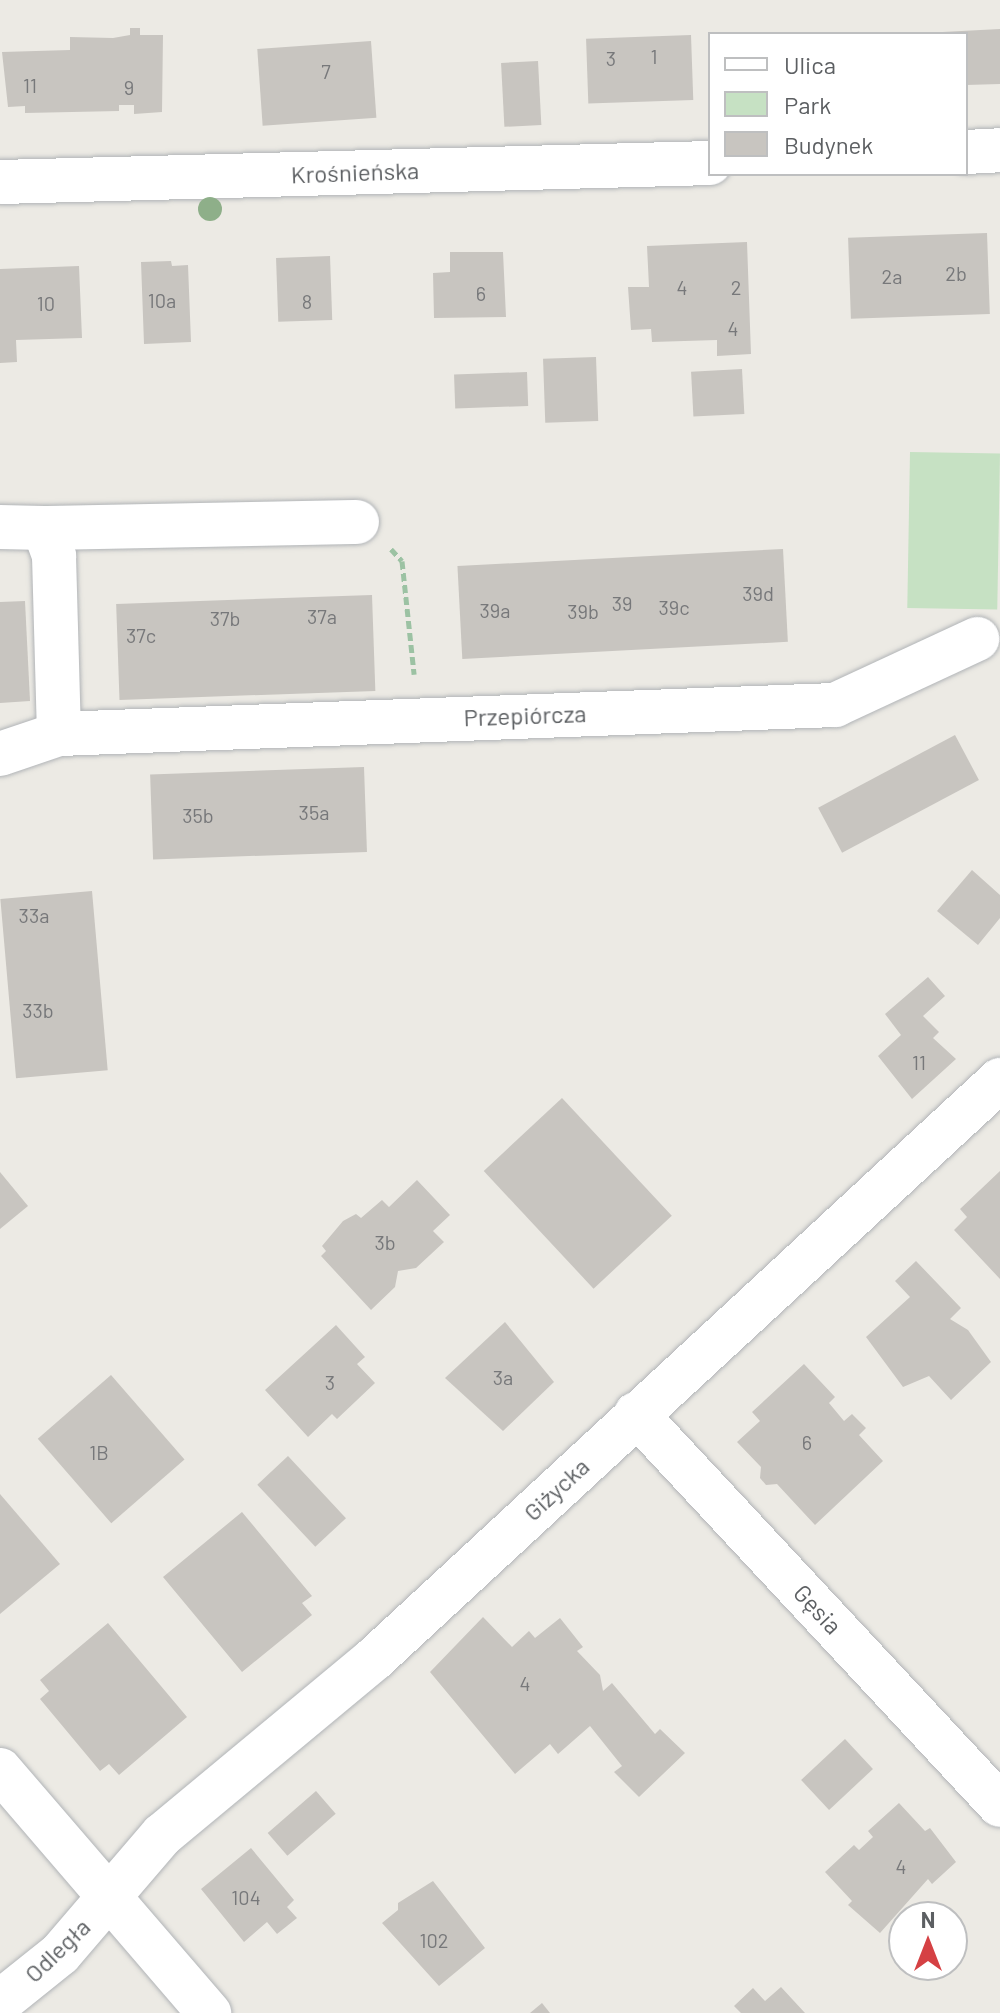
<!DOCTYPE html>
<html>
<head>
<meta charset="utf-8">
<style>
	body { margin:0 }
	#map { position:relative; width:1000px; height:2013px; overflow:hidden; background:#eceae4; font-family:Barlow,sans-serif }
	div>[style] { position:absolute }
	.green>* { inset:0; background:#c6e1c3; transform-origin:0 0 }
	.building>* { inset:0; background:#c8c5c0; transform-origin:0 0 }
	.path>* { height:5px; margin-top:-2.5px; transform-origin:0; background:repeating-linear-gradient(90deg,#9cc2a3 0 8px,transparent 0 12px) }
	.roads { filter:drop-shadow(0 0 2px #b1b4b7) drop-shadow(0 0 2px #b1b4b7) }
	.street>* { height:44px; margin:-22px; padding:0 22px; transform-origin:22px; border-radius:22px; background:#fff }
	.trees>* { width:24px; height:24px; margin:-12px; border-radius:50%; background:#8eaf89 }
	span { translate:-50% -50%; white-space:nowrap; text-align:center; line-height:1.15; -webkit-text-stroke:6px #fff; paint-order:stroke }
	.number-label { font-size:20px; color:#77787a }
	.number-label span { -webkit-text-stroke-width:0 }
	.street-label { font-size:24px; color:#5c5f62 }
	.legend { position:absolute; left:708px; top:32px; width:260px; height:144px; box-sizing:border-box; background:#fff; border:2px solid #bebfc0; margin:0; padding:10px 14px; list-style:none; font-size:24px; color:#5c5f62 }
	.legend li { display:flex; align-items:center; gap:16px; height:40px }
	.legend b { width:40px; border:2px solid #bebfc0 }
	.north { position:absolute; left:888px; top:1901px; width:80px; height:80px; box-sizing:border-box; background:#fff; border:2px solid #bebfc0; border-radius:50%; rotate:0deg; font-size:22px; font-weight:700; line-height:32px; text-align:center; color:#5c5f62 }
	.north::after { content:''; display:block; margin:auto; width:28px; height:36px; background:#d54144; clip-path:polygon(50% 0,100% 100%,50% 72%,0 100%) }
</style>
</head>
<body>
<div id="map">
	<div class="green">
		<i style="left:910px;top:452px;width:90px;height:156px;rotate:1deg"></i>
	</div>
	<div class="building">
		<i style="clip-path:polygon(130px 28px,140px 28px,140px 35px,163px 35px,162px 112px,134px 114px,134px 105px,119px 105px,119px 111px,25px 113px,25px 106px,8px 107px,2px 52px,70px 50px,70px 37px,113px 38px,130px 35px)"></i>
		<i style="clip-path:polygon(1000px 29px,1000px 84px,966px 85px,966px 34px,904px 34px)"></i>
		<i style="left:691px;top:35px;width:65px;height:105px;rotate:88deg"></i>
		<i style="left:371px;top:41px;width:77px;height:114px;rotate:86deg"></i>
		<i style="left:538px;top:61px;width:64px;height:37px;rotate:87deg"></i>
		<i style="left:987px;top:233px;width:81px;height:139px;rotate:88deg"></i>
		<i style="clip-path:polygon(747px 242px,751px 354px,717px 356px,717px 340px,652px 342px,651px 329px,631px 330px,628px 287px,649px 287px,647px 246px)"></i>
		<i style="clip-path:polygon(450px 252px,503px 252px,506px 317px,434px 318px,433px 273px,450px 272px)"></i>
		<i style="left:330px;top:256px;width:64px;height:54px;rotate:88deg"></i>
		<i style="clip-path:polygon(171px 261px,172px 266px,188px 265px,191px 342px,144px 344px,141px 262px)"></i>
		<i style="clip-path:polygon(79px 266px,82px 338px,16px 340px,17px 362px,0 363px,0 269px)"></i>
		<i style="left:596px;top:357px;width:64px;height:53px;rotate:88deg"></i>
		<i style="left:742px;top:369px;width:45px;height:51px;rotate:87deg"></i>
		<i style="left:527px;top:372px;width:34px;height:73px;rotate:88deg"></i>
		<i style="left:783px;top:549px;width:93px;height:326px;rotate:87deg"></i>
		<i style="left:372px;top:595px;width:96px;height:256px;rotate:88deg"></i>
		<i style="clip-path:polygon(25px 601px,30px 701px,0 703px,0 602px)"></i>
		<i style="left:955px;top:735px;width:51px;height:155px;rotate:62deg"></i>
		<i style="left:364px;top:767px;width:85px;height:214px;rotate:88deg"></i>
		<i style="clip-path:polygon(972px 870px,1000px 895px,1000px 918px,978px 945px,937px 911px)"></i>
		<i style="left:92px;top:891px;width:180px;height:92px;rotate:85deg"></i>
		<i style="clip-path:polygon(928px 977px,945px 996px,923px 1016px,939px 1032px,933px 1038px,956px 1059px,912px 1099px,878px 1056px,901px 1035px,885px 1014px)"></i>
		<i style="left:562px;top:1098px;width:161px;height:107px;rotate:47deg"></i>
		<i style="clip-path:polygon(1000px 1171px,1000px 1279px,954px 1230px,967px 1217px,960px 1209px)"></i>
		<i style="clip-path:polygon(0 1172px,28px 1206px,0 1229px)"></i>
		<i style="clip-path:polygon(417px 1180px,450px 1215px,433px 1231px,444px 1242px,416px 1268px,398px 1271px,395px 1287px,371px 1310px,321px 1256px,326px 1251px,322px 1246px,343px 1221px,356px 1214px,361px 1218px,382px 1200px,389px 1207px)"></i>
		<i style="clip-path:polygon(916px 1261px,961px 1308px,950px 1319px,968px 1330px,991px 1362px,951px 1400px,929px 1376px,903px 1387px,866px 1337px,910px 1297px,895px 1281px)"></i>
		<i style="clip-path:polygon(505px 1322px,554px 1382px,503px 1431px,445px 1378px)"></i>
		<i style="clip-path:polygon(336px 1325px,365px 1357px,357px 1364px,375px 1383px,337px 1419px,332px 1414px,308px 1437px,265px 1390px)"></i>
		<i style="clip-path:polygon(804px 1364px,835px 1397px,829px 1403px,844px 1421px,852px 1414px,866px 1428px,859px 1435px,883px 1461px,815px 1525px,777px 1484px,766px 1485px,760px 1478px,761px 1467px,737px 1442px,760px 1421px,752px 1412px)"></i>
		<i style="left:111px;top:1375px;width:112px;height:97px;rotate:49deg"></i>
		<i style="left:288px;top:1456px;width:85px;height:42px;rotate:47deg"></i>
		<i style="clip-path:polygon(0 1494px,60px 1564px,0 1614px)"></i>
		<i style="clip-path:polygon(242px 1512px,312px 1596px,302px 1603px,312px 1615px,242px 1672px,163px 1577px)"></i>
		<i style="clip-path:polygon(483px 1617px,512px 1647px,529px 1631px,535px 1638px,560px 1618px,583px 1647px,577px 1651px,600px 1675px,603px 1691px,612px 1683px,655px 1734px,660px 1729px,685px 1753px,639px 1797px,614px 1772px,622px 1766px,590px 1726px,558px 1754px,550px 1744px,515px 1774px,430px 1672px)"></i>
		<i style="clip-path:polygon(108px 1623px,187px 1717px,119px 1775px,109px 1764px,100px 1771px,40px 1699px,49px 1691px,40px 1680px)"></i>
		<i style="left:845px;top:1739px;width:41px;height:60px;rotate:47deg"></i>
		<i style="left:316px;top:1791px;width:30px;height:64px;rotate:49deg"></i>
		<i style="clip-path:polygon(899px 1803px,925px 1831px,930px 1828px,956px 1862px,932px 1884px,928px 1879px,880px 1933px,848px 1905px,852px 1901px,825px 1872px,854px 1845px,859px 1850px,873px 1837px,868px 1831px)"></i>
		<i style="clip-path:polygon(251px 1848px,294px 1900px,287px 1907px,297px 1918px,277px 1934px,267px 1922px,244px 1942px,201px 1889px)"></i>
		<i style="clip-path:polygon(433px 1881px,485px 1948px,439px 1986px,382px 1923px,398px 1910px,398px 1903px)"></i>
		<i style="clip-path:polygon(781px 1987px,805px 2013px,741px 2013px,734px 2006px,753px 1988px,765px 2001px)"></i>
		<i style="clip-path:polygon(542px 2003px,550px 2013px,530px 2013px)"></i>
	</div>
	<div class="path">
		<i style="left:391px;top:549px;width:16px;rotate:47deg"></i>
		<i style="left:402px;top:561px;width:114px;rotate:83.9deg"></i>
	</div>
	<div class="roads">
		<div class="street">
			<i style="left:966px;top:152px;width:34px;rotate:-3deg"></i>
			<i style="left:0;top:182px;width:710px;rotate:-1.53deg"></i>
			<i style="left:0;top:527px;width:44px;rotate:1.3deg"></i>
			<i style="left:44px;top:528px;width:30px;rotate:70deg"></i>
			<i style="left:54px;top:556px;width:178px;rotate:88.4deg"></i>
			<i style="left:59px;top:734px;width:62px;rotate:161.3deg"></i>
			<i style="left:44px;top:528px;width:313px;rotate:-1.1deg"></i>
			<i style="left:59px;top:734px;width:777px;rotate:-2.14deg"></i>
			<i style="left:835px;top:705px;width:157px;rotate:-24.9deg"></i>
			<i style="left:636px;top:1414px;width:534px;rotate:47.05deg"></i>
			<i style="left:0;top:1770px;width:321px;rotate:49.3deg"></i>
			<i style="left:0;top:2002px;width:77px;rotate:-38.7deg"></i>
			<i style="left:60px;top:1954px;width:157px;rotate:-49.4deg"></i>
			<i style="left:162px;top:1835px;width:276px;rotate:-39.7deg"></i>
			<i style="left:374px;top:1659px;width:853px;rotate:-42.77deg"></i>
		</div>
	</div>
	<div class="trees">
		<i style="left:210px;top:209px"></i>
	</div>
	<div class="number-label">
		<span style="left:654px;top:56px">1</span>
		<span style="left:611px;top:58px">3</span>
		<span style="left:326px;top:71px">7</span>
		<span style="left:30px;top:85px">11</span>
		<span style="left:129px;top:87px">9</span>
		<span style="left:956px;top:273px">2b</span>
		<span style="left:892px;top:276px">2a</span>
		<span style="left:682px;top:287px">4</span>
		<span style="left:736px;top:287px">2</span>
		<span style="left:481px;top:293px">6</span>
		<span style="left:162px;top:300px">10a</span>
		<span style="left:307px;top:301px">8</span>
		<span style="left:46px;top:303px">10</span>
		<span style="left:733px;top:328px">4</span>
		<span style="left:758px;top:593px">39d</span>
		<span style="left:622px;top:603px">39</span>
		<span style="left:674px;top:607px">39c</span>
		<span style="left:495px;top:610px">39a</span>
		<span style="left:583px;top:611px">39b</span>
		<span style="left:322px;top:616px">37a</span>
		<span style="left:225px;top:618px">37b</span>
		<span style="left:141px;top:635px">37c</span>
		<span style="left:314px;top:812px">35a</span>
		<span style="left:198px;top:815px">35b</span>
		<span style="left:34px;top:915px">33a</span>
		<span style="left:38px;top:1010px">33b</span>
		<span style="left:919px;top:1062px">11</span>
		<span style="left:385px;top:1242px">3b</span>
		<span style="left:503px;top:1377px">3a</span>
		<span style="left:330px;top:1382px">3</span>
		<span style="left:807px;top:1442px">6</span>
		<span style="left:99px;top:1452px">1B</span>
		<span style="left:525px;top:1683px">4</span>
		<span style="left:901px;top:1866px">4</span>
		<span style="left:246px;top:1897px">104</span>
		<span style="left:434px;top:1940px">102</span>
	</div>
	<div class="street-label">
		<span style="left:355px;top:172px;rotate:-2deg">Krośnieńska</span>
		<span style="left:525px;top:715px;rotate:-2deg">Przepiórcza</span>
		<span style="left:556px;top:1489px;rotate:-43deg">Giżycka</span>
		<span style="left:818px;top:1609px;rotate:47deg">Gęsia</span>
		<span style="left:57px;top:1950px;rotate:-44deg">Odległa</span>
	</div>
	<ul class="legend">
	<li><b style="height:10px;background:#fff"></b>Ulica</li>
	<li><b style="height:22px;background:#c6e1c3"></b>Park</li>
	<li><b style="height:22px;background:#c8c5c0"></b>Budynek</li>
	</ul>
	<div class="north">N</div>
</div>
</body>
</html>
